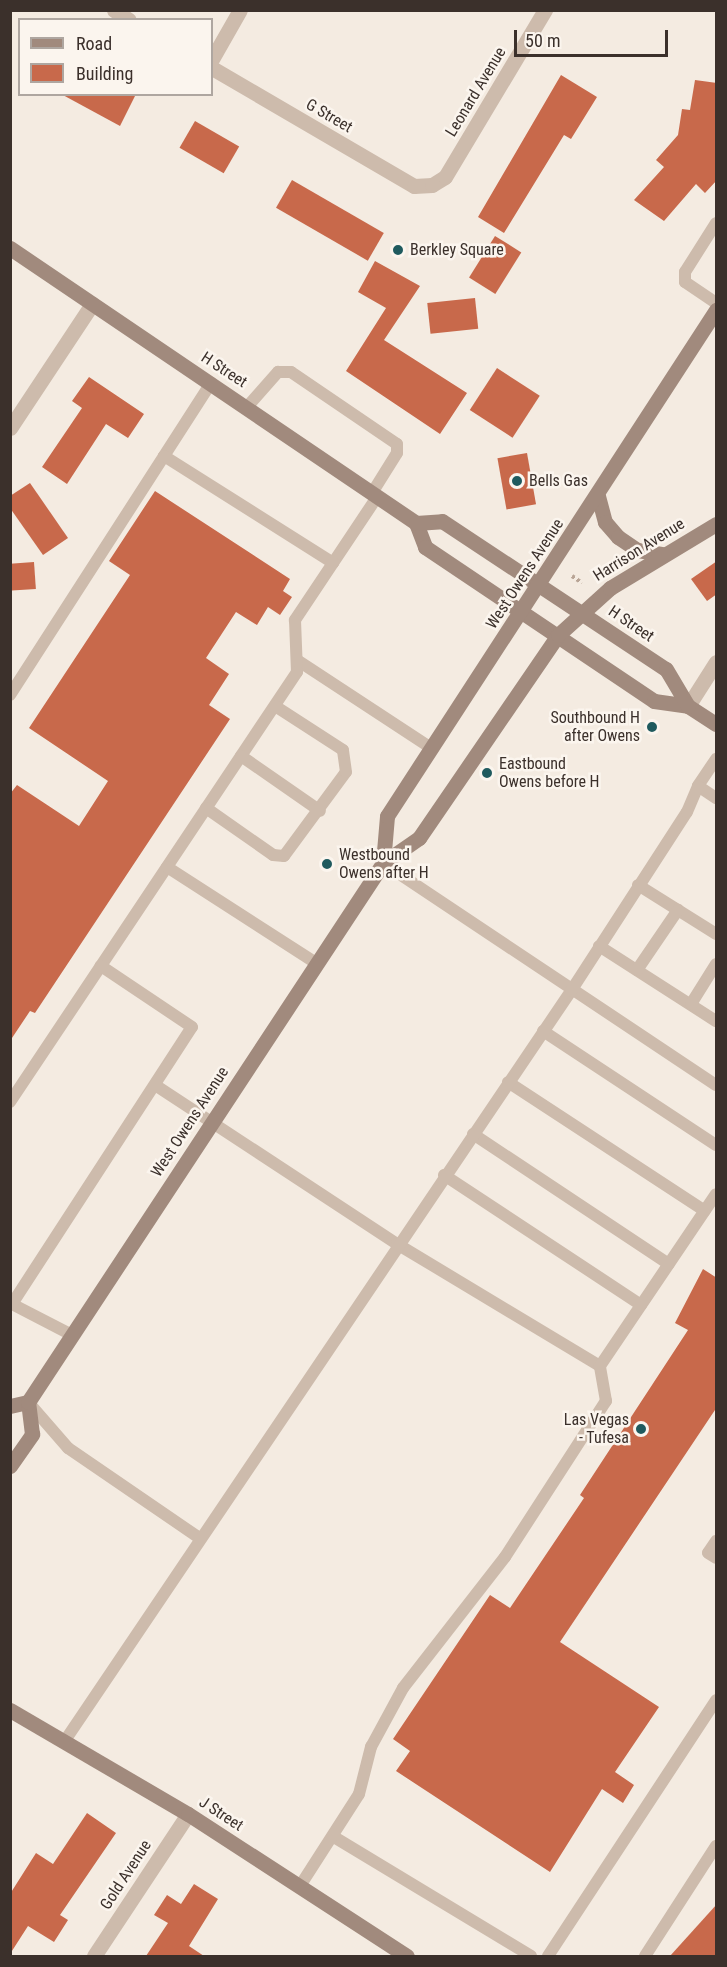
<!DOCTYPE html>
<html>
<head>
<meta charset="utf-8">
<style>
	body { margin:0 }
	#map { position:relative; width:727px; height:1967px; overflow:hidden; background:#f4ebe1; font-family:"Roboto Condensed",sans-serif }
	div>[style] { position:absolute }
	.building>* { inset:0; background:#c8694b; transform-origin:0 0 }
	.path>* { height:4px; margin-top:-2px; transform-origin:0; background:repeating-linear-gradient(90deg,#b9a596 0 3px,transparent 0 6px) }
	.lane>* { height:12px; margin:-6px; padding:0 6px; transform-origin:6px; border-radius:6px; background:#cdbbac }
	.street>* { height:15px; margin:-7.5px; padding:0 7.5px; transform-origin:7.5px; border-radius:7.5px; background:#cdbbac }
	.secondary>* { height:15px; margin:-7.5px; padding:0 7.5px; transform-origin:7.5px; border-radius:7.5px; background:#a18a7d }
	.dots>* { width:16px; height:16px; translate:-50% -50%; box-sizing:border-box; border:3px solid #fbf5ee; border-radius:50% }
	span { translate:-50% -50%; white-space:nowrap; text-align:center; line-height:1.15; -webkit-text-stroke:5px #fbf5ee; paint-order:stroke }
	.street-label { font-size:16px; color:#3b302b }
	.poi-label { font-size:16px; color:#3b302b }
	.left { translate:0 -50%; text-align:left }
	.right { translate:-100% -50%; text-align:right }
	.frame { position:absolute; inset:0; border:12px solid #3b302b; pointer-events:none }
	.legend { position:absolute; left:18px; top:18px; width:195px; height:78px; box-sizing:border-box; background:#fbf5ee; border:2px solid #aea6a0; margin:0; padding:8px 10px; list-style:none; font-size:18px; color:#3b302b }
	.legend li { display:flex; align-items:center; gap:12px; height:30px }
	.legend b { width:30px; border:2px solid #aea6a0 }
	.scale { position:absolute; left:514px; top:30px; width:154px; height:27px; box-sizing:border-box; border:3px solid #3b302b; border-top:0; padding-left:8px; font-size:18px; line-height:21px; white-space:nowrap; color:#3b302b; -webkit-text-stroke:4px #fbf5ee; paint-order:stroke }
</style>
</head>
<body>
<div id="map">
	<div class="building">
		<i style="clip-path:polygon(561px 75px,597px 97px,571px 139px,564px 135px,504px 233px,478px 217px)"></i>
		<i style="clip-path:polygon(695px 80px,717px 83px,717px 180px,705px 193px,696px 184px,664px 221px,634px 200px,664px 167px,656px 160px,678px 135px,682px 109px,690px 110px)"></i>
		<i style="clip-path:polygon(61px 94px,136px 94px,120px 126px)"></i>
		<i style="left:195px;top:121px;width:51px;height:31px;rotate:30deg"></i>
		<i style="left:292px;top:180px;width:106px;height:32px;rotate:30deg"></i>
		<i style="left:495px;top:236px;width:31px;height:49px;rotate:32deg"></i>
		<i style="clip-path:polygon(375px 261px,420px 286px,384px 340px,467px 393px,440px 434px,346px 371px,386px 308px,358px 292px)"></i>
		<i style="left:475px;top:298px;width:31px;height:48px;rotate:84deg"></i>
		<i style="left:497px;top:368px;width:51px;height:50px;rotate:33deg"></i>
		<i style="clip-path:polygon(89px 377px,144px 414px,128px 438px,106px 424px,67px 484px,42px 467px,82px 408px,72px 401px)"></i>
		<i style="left:527px;top:453px;width:52px;height:30px;rotate:80deg"></i>
		<i style="clip-path:polygon(30px 483px,68px 538px,43px 555px,10px 508px,10px 496px)"></i>
		<i style="clip-path:polygon(155px 491px,290px 579px,283px 591px,292px 597px,280px 615px,268px 607px,257px 625px,236px 612px,206px 658px,229px 674px,209px 705px,230px 719px,35px 1013px,30px 1011px,10px 1041px,10px 794px,17px 785px,79px 826px,108px 781px,29px 728px,130px 575px,109px 561px)"></i>
		<i style="clip-path:polygon(717px 561px,717px 594px,707px 601px,691px 579px)"></i>
		<i style="left:34px;top:562px;width:27px;height:24px;rotate:86deg"></i>
		<i style="clip-path:polygon(703px 1269px,717px 1278px,717px 1407px,560px 1642px,659px 1707px,615px 1772px,634px 1785px,623px 1803px,602px 1789px,550px 1872px,396px 1771px,410px 1751px,393px 1739px,490px 1595px,510px 1608px,584px 1498px,580px 1495px,688px 1330px,675px 1323px)"></i>
		<i style="clip-path:polygon(87px 1813px,116px 1833px,60px 1915px,68px 1920px,54px 1942px,28px 1926px,10px 1954px,10px 1894px,36px 1853px,53px 1864px)"></i>
		<i style="clip-path:polygon(194px 1884px,218px 1899px,189px 1946px,204px 1956px,146px 1956px,168px 1923px,154px 1915px,167px 1895px,181px 1904px)"></i>
		<i style="clip-path:polygon(717px 1904px,717px 1956px,670px 1956px)"></i>
	</div>
	<div class="path">
		<i style="left:572px;top:576px;width:12px;rotate:35deg"></i>
	</div>
	<div class="lane">
		<i style="left:716px;top:223px;width:58px;rotate:122.3deg"></i>
		<i style="left:685px;top:272px;width:10px;rotate:90deg"></i>
		<i style="left:685px;top:282px;width:37px;rotate:34deg"></i>
		<i style="left:247px;top:407px;width:47px;rotate:-48.5deg"></i>
		<i style="left:278px;top:372px;width:13px"></i>
		<i style="left:291px;top:372px;width:128px;rotate:34.2deg"></i>
		<i style="left:397px;top:444px;width:9px;rotate:90deg"></i>
		<i style="left:397px;top:453px;width:47px;rotate:122deg"></i>
		<i style="left:164px;top:456px;width:87px;rotate:-57.2deg"></i>
		<i style="left:333px;top:563px;width:79px;rotate:-56.3deg"></i>
		<i style="left:297px;top:660px;width:160px;rotate:33.3deg"></i>
		<i style="left:10px;top:695px;width:284px;rotate:-57.2deg"></i>
		<i style="left:164px;top:456px;width:200px;rotate:32.3deg"></i>
		<i style="left:333px;top:563px;width:69px;rotate:123.7deg"></i>
		<i style="left:295px;top:620px;width:52px;rotate:87.8deg"></i>
		<i style="left:297px;top:672px;width:517px;rotate:123.72deg"></i>
		<i style="left:241px;top:756px;width:96px;rotate:34.8deg"></i>
		<i style="left:716px;top:759px;width:32px;rotate:124deg"></i>
		<i style="left:698px;top:786px;width:22px;rotate:34deg"></i>
		<i style="left:206px;top:808px;width:82px;rotate:35deg"></i>
		<i style="left:273px;top:855px;width:11px;rotate:5deg"></i>
		<i style="left:284px;top:856px;width:104px;rotate:-53.6deg"></i>
		<i style="left:346px;top:772px;width:22px;rotate:-98deg"></i>
		<i style="left:343px;top:750px;width:81px;rotate:-147.1deg"></i>
		<i style="left:383px;top:863px;width:400px;rotate:33.7deg"></i>
		<i style="left:167px;top:867px;width:177px;rotate:32.8deg"></i>
		<i style="left:638px;top:885px;width:92px;rotate:32.1deg"></i>
		<i style="left:599px;top:946px;width:139px;rotate:32.7deg"></i>
		<i style="left:637px;top:970px;width:73px;rotate:-55.7deg"></i>
		<i style="left:691px;top:1004px;width:47px;rotate:-58deg"></i>
		<i style="left:543px;top:1031px;width:207px;rotate:33.4deg"></i>
		<i style="left:508px;top:1082px;width:235px;rotate:33.2deg"></i>
		<i style="left:155px;top:1085px;width:290px;rotate:33.3deg"></i>
		<i style="left:397px;top:1244px;width:237px;rotate:31deg"></i>
		<i style="left:473px;top:1134px;width:235px;rotate:33.6deg"></i>
		<i style="left:444px;top:1175px;width:236px;rotate:33.4deg"></i>
		<i style="left:10px;top:1303px;width:70px;rotate:27.3deg"></i>
		<i style="left:12px;top:1304px;width:330px;rotate:-57deg"></i>
		<i style="left:192px;top:1027px;width:110px;rotate:-146.2deg"></i>
		<i style="left:28px;top:1402px;width:61px;rotate:49deg"></i>
		<i style="left:68px;top:1448px;width:158px;rotate:34.4deg"></i>
		<i style="left:716px;top:1541px;width:14px;rotate:124deg"></i>
		<i style="left:708px;top:1553px;width:9px;rotate:32deg"></i>
		<i style="left:64px;top:1742px;width:906px;rotate:-55.98deg"></i>
		<i style="left:571px;top:991px;width:213px;rotate:-57.1deg"></i>
		<i style="left:687px;top:812px;width:28px;rotate:-67deg"></i>
		<i style="left:334px;top:1837px;width:230px;rotate:31.1deg"></i>
		<i style="left:300px;top:1886px;width:109px;rotate:-57.3deg"></i>
		<i style="left:359px;top:1794px;width:49px;rotate:-75.7deg"></i>
		<i style="left:371px;top:1747px;width:67px;rotate:-61.5deg"></i>
		<i style="left:403px;top:1688px;width:166px;rotate:-52.1deg"></i>
		<i style="left:505px;top:1557px;width:186px;rotate:-57.1deg"></i>
		<i style="left:606px;top:1401px;width:36px;rotate:-100deg"></i>
		<i style="left:600px;top:1366px;width:207px;rotate:-56deg"></i>
		<i style="left:548px;top:1956px;width:306px;rotate:-56.7deg"></i>
		<i style="left:645px;top:1956px;width:131px;rotate:-57.2deg"></i>
	</div>
	<div class="street">
		<i style="left:114px;top:10px;width:18px;rotate:34deg"></i>
		<i style="left:212px;top:59px;width:56px;rotate:-60.3deg"></i>
		<i style="left:212px;top:68px;width:234px;rotate:30.3deg"></i>
		<i style="left:414px;top:186px;width:18px;rotate:-3deg"></i>
		<i style="left:432px;top:185px;width:15px;rotate:-32deg"></i>
		<i style="left:445px;top:177px;width:195px;rotate:-59.1deg"></i>
		<i style="left:10px;top:428px;width:149px;rotate:-56.5deg"></i>
		<i style="left:688px;top:706px;width:52px;rotate:-57.5deg"></i>
		<i style="left:94px;top:1956px;width:170px;rotate:-56.5deg"></i>
	</div>
	<div class="secondary">
		<i style="left:10px;top:248px;width:490px;rotate:34.1deg"></i>
		<i style="left:416px;top:523px;width:26px;rotate:69deg"></i>
		<i style="left:425px;top:547px;width:276px;rotate:33.9deg"></i>
		<i style="left:654px;top:701px;width:34px;rotate:8deg"></i>
		<i style="left:688px;top:706px;width:33px;rotate:33deg"></i>
		<i style="left:598px;top:496px;width:27px;rotate:75deg"></i>
		<i style="left:605px;top:522px;width:20px;rotate:49deg"></i>
		<i style="left:618px;top:537px;width:23px;rotate:34deg"></i>
		<i style="left:637px;top:550px;width:26px;rotate:9deg"></i>
		<i style="left:416px;top:523px;width:26px;rotate:-4deg"></i>
		<i style="left:442px;top:521px;width:268px;rotate:33.5deg"></i>
		<i style="left:666px;top:669px;width:43px;rotate:59.3deg"></i>
		<i style="left:383px;top:863px;width:47px;rotate:-85.1deg"></i>
		<i style="left:387px;top:816px;width:604px;rotate:-56.97deg"></i>
		<i style="left:10px;top:1406px;width:18px;rotate:-13deg"></i>
		<i style="left:10px;top:1466px;width:39px;rotate:-55deg"></i>
		<i style="left:32px;top:1434px;width:32px;rotate:-97deg"></i>
		<i style="left:28px;top:1402px;width:645px;rotate:-56.63deg"></i>
		<i style="left:383px;top:863px;width:44px;rotate:-34.8deg"></i>
		<i style="left:419px;top:838px;width:246px;rotate:-55.6deg"></i>
		<i style="left:558px;top:635px;width:70px;rotate:-42.1deg"></i>
		<i style="left:610px;top:588px;width:124px;rotate:-31.1deg"></i>
		<i style="left:10px;top:1710px;width:206px;rotate:30.3deg"></i>
		<i style="left:188px;top:1814px;width:261px;rotate:33deg"></i>
	</div>
	<div class="dots">
		<i style="left:398px;top:250px;background:#1f5a5e"></i>
		<i style="left:517px;top:481px;background:#1f5a5e"></i>
		<i style="left:652px;top:727px;background:#1f5a5e"></i>
		<i style="left:487px;top:773px;background:#1f5a5e"></i>
		<i style="left:327px;top:864px;background:#1f5a5e"></i>
		<i style="left:641px;top:1429px;background:#1f5a5e"></i>
	</div>
	<div class="street-label">
		<span style="left:476px;top:92px;rotate:-59deg">Leonard Avenue</span>
		<span style="left:329px;top:116px;rotate:30deg">G Street</span>
		<span style="left:224px;top:370px;rotate:33deg">H Street</span>
		<span style="left:639px;top:550px;rotate:-32deg">Harrison Avenue</span>
		<span style="left:525px;top:574px;rotate:-57deg">West Owens Avenue</span>
		<span style="left:631px;top:624px;rotate:34deg">H Street</span>
		<span style="left:190px;top:1122px;rotate:-57deg">West Owens Avenue</span>
		<span style="left:221px;top:1814px;rotate:33deg">J Street</span>
		<span style="left:126px;top:1875px;rotate:-57deg">Gold Avenue</span>
	</div>
	<div class="poi-label">
		<span class="left" style="left:410px;top:250px">Berkley Square</span>
		<span class="left" style="left:529px;top:481px">Bells Gas</span>
		<span class="right" style="left:640px;top:727px">Southbound H<br>after Owens</span>
		<span class="left" style="left:499px;top:773px">Eastbound<br>Owens before H</span>
		<span class="left" style="left:339px;top:864px">Westbound<br>Owens after H</span>
		<span class="right" style="left:629px;top:1429px">Las Vegas<br>- Tufesa</span>
	</div>
	<div class="frame"></div>
	<ul class="legend">
	<li><b style="height:8px;background:#a18a7d"></b>Road</li>
	<li><b style="height:16px;background:#c8694b"></b>Building</li>
	</ul>
	<div class="scale">50 m</div>
</div>
</body>
</html>
